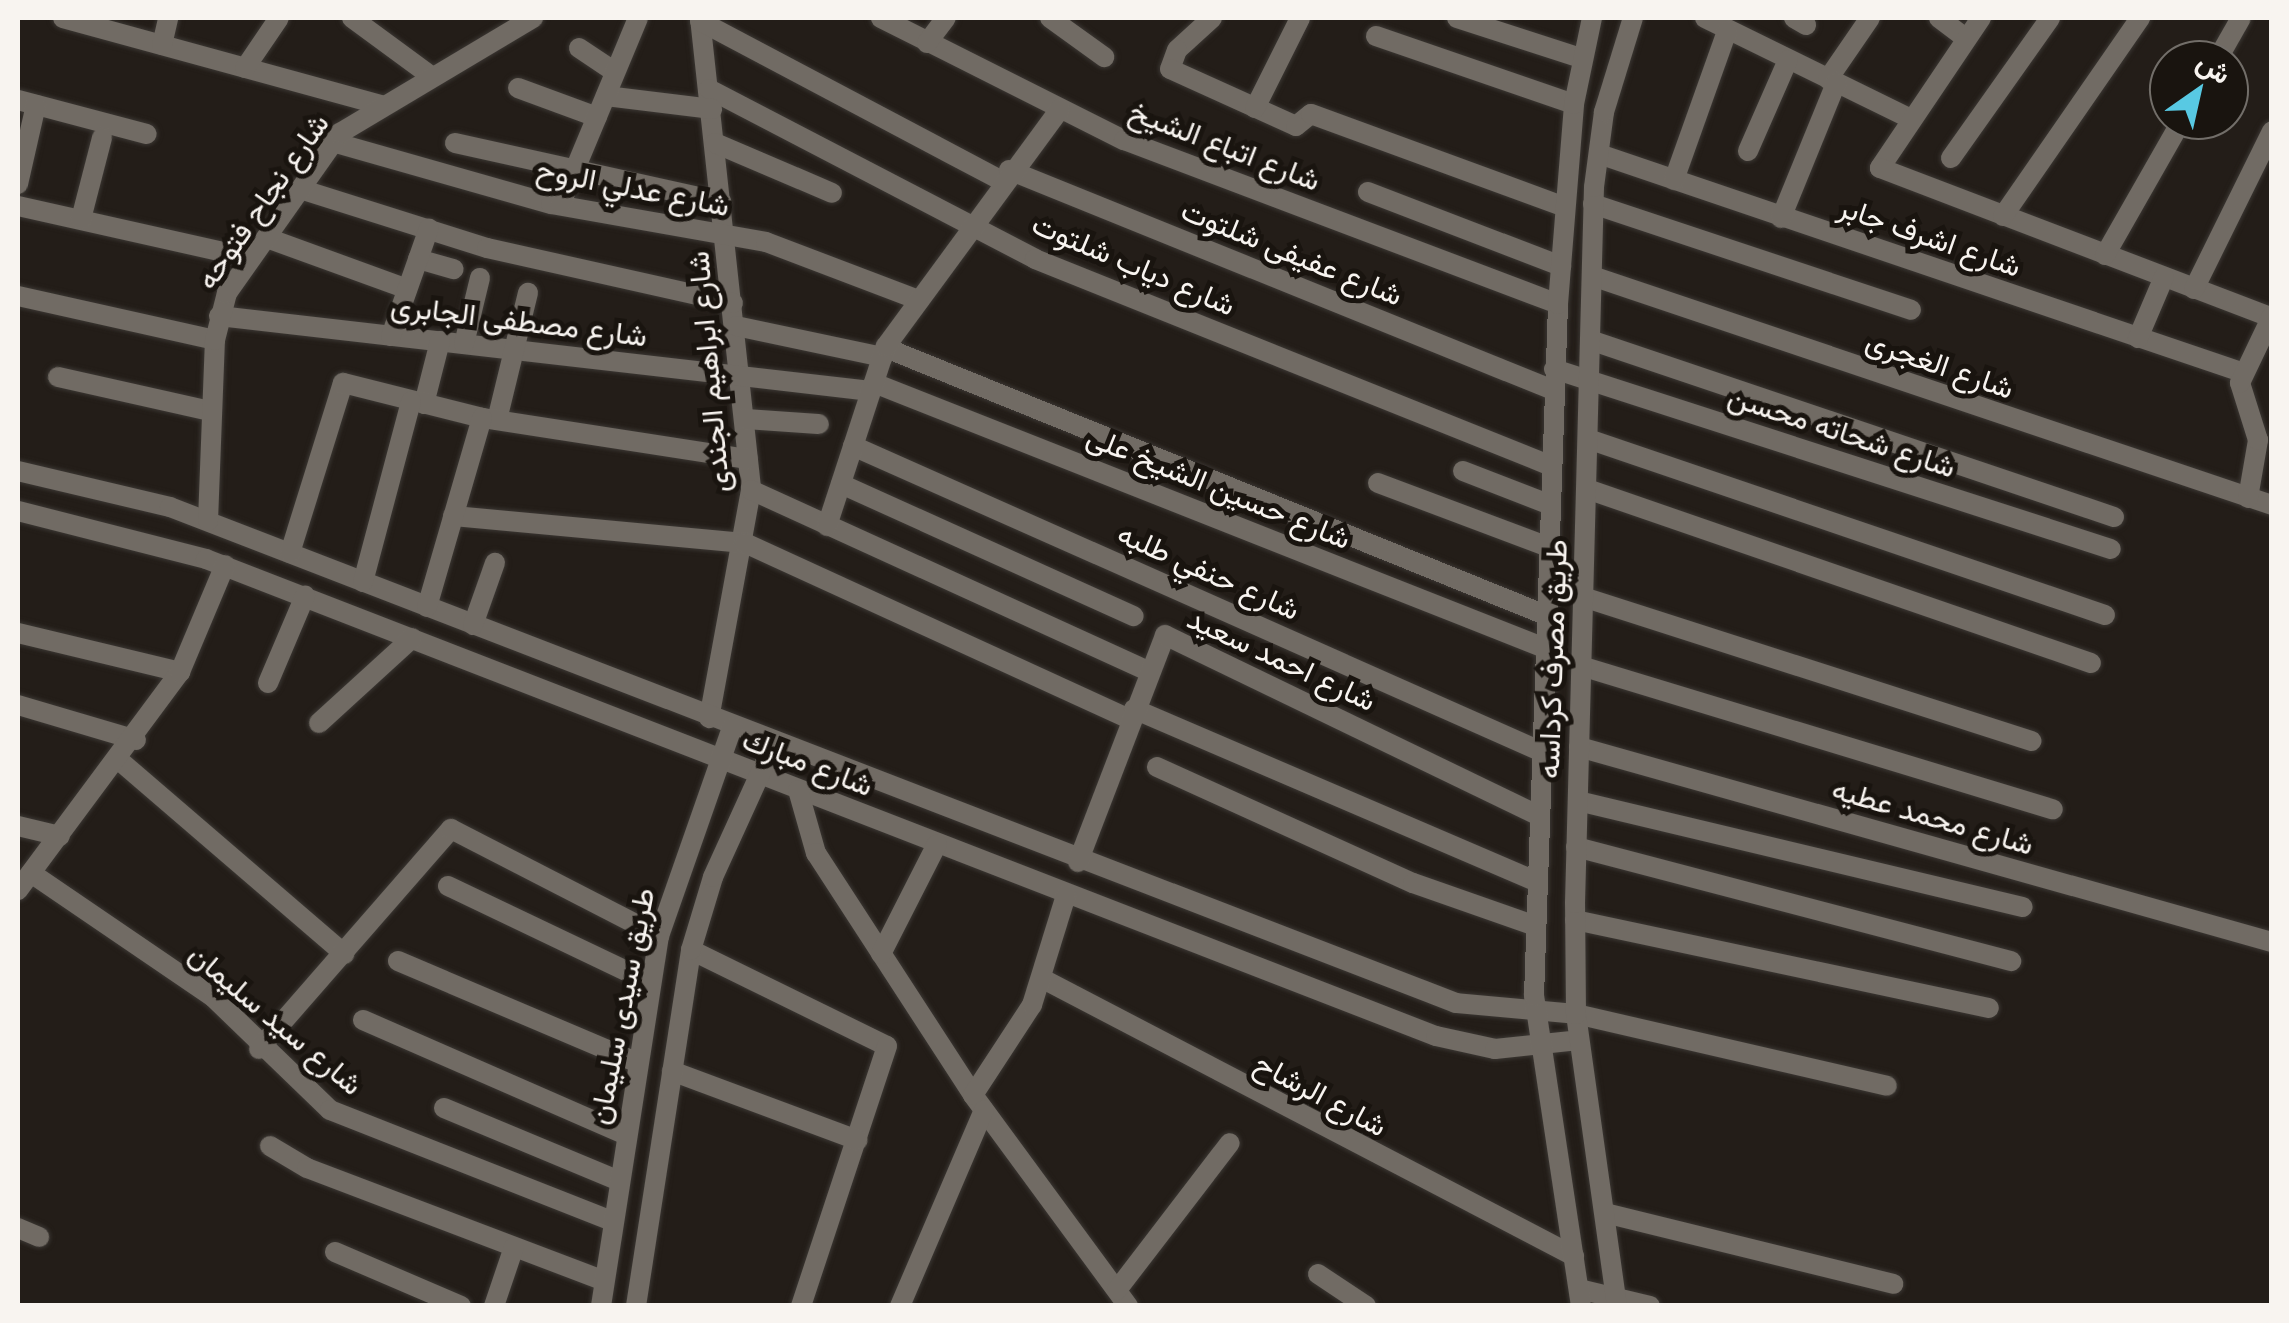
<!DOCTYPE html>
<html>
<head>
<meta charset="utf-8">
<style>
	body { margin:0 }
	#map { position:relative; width:2289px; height:1323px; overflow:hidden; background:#231d18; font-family:"Noto Serif",Vazirmatn,serif }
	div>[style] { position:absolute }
	.roads { filter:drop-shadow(0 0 2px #3b3733) drop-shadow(0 0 2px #3b3733) }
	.minor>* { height:20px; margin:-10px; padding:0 10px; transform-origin:10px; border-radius:10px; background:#716b64 }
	span { translate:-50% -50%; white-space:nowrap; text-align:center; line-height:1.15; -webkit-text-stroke:10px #19140f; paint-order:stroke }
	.street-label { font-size:30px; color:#f8f4f0 }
	.frame { position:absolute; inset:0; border:20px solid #f8f4f0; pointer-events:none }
	.north { position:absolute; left:2149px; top:40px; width:100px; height:100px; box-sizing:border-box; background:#19140f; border:2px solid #726e69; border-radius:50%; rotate:34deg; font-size:28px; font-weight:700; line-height:40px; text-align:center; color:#f8f4f0 }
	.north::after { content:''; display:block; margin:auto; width:35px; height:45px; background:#58c9e3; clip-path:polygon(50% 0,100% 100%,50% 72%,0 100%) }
</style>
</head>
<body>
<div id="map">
	<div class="roads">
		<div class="minor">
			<i style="left:63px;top:18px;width:331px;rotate:15.3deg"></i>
			<i style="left:352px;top:18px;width:98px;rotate:36.3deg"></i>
			<i style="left:700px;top:18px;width:475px;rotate:83.8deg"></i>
			<i style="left:751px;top:490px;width:232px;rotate:100.4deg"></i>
			<i style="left:881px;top:18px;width:272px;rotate:26.7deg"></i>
			<i style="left:1124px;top:140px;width:464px;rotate:20.7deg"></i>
			<i style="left:1050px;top:18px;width:67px;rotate:35.8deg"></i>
			<i style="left:1212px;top:18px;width:47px;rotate:137.6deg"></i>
			<i style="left:1177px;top:50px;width:20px;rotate:110deg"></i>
			<i style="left:1170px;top:69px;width:138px;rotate:24.3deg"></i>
			<i style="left:1296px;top:126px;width:19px;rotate:-39deg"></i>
			<i style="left:1311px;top:114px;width:270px;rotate:20.1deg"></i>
			<i style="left:1457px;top:18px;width:130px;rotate:17.9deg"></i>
			<i style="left:1705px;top:18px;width:227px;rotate:26.1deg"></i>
			<i style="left:1794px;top:18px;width:14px;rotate:30deg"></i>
			<i style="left:1939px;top:18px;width:34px;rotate:37deg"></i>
			<i style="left:1981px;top:18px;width:181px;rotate:124deg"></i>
			<i style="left:1880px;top:168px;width:418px;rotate:20.9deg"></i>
			<i style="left:700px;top:21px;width:342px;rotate:27.9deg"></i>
			<i style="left:1376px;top:36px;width:209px;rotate:19deg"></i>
			<i style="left:927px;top:43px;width:31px;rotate:-53deg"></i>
			<i style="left:162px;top:45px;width:28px;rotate:-77deg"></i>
			<i style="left:579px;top:48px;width:43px;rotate:33.7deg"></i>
			<i style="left:2217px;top:60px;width:48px;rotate:-60.3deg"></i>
			<i style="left:245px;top:68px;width:60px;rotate:-55.8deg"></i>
			<i style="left:1828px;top:79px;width:74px;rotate:-55.5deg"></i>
			<i style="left:518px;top:88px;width:84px;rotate:20.2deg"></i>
			<i style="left:709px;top:89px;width:368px;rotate:27.5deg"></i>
			<i style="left:1035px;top:259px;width:554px;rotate:21.84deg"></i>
			<i style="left:606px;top:96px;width:107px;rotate:7deg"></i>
			<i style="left:18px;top:100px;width:133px;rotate:14.8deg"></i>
			<i style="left:1255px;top:108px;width:101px;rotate:-63.4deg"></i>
			<i style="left:333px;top:142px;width:227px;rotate:15.9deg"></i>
			<i style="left:551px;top:204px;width:218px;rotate:10deg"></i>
			<i style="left:766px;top:242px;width:164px;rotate:20.8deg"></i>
			<i style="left:455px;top:143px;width:273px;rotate:12.5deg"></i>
			<i style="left:715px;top:143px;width:127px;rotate:23.1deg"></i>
			<i style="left:1748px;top:151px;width:99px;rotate:-66.3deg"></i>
			<i style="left:1599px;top:154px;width:681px;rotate:18.75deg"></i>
			<i style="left:1951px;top:158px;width:171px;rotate:-54.7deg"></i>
			<i style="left:1009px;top:170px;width:587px;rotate:22.02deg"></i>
			<i style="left:1674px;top:180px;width:158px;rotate:-70.4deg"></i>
			<i style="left:18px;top:184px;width:81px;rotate:-77.2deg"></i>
			<i style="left:300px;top:189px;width:196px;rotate:17.5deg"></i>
			<i style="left:487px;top:248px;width:252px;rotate:12.6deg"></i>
			<i style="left:1368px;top:192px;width:207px;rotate:21deg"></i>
			<i style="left:561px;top:203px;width:200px;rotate:-67.4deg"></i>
			<i style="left:1593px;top:204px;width:335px;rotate:18.4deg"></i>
			<i style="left:18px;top:206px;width:239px;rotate:12.6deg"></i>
			<i style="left:2003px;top:216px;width:241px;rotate:-55.3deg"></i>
			<i style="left:1781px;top:218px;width:146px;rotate:-67.8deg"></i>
			<i style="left:81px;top:219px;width:84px;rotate:-75.5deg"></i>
			<i style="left:267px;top:238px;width:149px;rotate:20deg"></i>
			<i style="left:2105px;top:255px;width:155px;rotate:-60.3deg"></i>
			<i style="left:418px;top:259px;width:37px;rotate:16deg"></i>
			<i style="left:1592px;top:276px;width:718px;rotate:18.61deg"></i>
			<i style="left:2194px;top:289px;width:176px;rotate:-63.7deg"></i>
			<i style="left:18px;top:296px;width:202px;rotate:12.6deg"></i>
			<i style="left:219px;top:316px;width:656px;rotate:6.56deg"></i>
			<i style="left:736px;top:326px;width:150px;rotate:11.9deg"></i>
			<i style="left:391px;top:336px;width:114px;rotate:-70.6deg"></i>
			<i style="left:2138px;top:338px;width:66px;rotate:-66.9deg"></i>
			<i style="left:1590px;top:340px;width:553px;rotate:18.66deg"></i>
			<i style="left:464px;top:344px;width:68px;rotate:-76.4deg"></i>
			<i style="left:886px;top:348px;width:709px;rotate:22.04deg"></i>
			<i style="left:1554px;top:369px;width:585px;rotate:17.91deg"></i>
			<i style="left:58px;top:377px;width:156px;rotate:12.6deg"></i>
			<i style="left:874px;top:383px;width:718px;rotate:21.56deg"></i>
			<i style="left:424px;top:404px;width:65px;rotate:-75.7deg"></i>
			<i style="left:745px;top:419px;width:74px;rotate:3.9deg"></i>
			<i style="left:497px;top:420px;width:131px;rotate:-76.3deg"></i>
			<i style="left:1588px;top:439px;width:546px;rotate:18.8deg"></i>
			<i style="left:853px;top:446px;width:752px;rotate:23.94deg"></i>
			<i style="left:18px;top:471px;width:156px;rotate:13.3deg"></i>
			<i style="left:170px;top:507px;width:1378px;rotate:21.09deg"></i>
			<i style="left:1456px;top:1003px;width:121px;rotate:5.2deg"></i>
			<i style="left:1576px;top:1014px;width:319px;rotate:13deg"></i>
			<i style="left:1463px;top:471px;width:91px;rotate:21.2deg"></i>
			<i style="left:1378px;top:483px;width:179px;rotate:20.6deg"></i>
			<i style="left:841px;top:484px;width:321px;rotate:24.3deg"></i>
			<i style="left:1587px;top:489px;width:533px;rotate:19.05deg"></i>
			<i style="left:751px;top:490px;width:436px;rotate:24.5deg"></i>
			<i style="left:2248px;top:498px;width:59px;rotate:-80.2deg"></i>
			<i style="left:2258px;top:440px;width:60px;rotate:-107.5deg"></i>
			<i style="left:2240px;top:383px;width:74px;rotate:-64.5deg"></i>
			<i style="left:18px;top:511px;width:194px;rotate:14.3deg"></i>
			<i style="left:206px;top:559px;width:1319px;rotate:21.2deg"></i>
			<i style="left:1436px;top:1036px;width:60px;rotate:12.4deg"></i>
			<i style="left:1495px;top:1049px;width:84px;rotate:-6.1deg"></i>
			<i style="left:453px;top:516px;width:293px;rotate:5.3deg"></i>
			<i style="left:745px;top:543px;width:423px;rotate:24.6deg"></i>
			<i style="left:208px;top:521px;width:181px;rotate:-87.8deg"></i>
			<i style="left:215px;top:340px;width:49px;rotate:-75.7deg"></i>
			<i style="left:227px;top:293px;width:196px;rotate:-54.8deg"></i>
			<i style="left:340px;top:133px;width:225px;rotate:-30.8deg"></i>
			<i style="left:827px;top:526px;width:189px;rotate:-71.9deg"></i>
			<i style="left:886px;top:346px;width:294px;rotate:-53.7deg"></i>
			<i style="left:290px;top:553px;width:178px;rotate:-72.7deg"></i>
			<i style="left:343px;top:383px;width:143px;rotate:14.1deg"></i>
			<i style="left:482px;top:418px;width:269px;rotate:8.8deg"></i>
			<i style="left:363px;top:582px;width:187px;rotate:-75.1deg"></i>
			<i style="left:1583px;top:597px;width:471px;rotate:17.8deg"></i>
			<i style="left:427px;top:607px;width:197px;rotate:-73.8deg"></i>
			<i style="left:473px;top:625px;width:66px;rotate:-70.5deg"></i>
			<i style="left:18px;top:633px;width:167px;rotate:13.5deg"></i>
			<i style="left:1581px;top:666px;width:493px;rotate:16.9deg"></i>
			<i style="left:268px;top:683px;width:95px;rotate:-67deg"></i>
			<i style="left:18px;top:705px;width:123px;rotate:16.5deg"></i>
			<i style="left:1134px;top:709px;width:439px;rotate:23.2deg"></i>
			<i style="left:319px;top:723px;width:126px;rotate:-42.4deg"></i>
			<i style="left:1579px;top:747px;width:720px;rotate:15.72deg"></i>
			<i style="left:120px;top:761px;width:296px;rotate:40.7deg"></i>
			<i style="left:1157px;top:767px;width:281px;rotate:24.4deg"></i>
			<i style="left:1413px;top:883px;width:130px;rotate:19.3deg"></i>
			<i style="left:798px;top:790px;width:66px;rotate:74.1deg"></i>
			<i style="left:816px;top:853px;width:288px;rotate:57deg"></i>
			<i style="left:973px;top:1095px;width:262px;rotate:53.7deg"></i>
			<i style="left:1578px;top:801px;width:457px;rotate:13.4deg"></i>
			<i style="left:18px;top:826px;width:43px;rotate:13.4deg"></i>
			<i style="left:1576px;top:847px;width:450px;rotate:14.7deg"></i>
			<i style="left:1078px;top:862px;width:243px;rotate:-69deg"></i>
			<i style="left:1165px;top:635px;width:414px;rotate:25.8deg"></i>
			<i style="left:31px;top:873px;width:222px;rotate:34.3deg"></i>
			<i style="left:214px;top:998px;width:161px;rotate:44deg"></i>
			<i style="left:330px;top:1110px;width:303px;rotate:21.5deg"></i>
			<i style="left:448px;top:886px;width:225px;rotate:25.5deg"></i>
			<i style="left:18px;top:890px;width:272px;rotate:-53.4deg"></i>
			<i style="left:180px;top:672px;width:116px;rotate:-67.2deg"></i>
			<i style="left:1575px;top:920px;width:423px;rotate:12deg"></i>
			<i style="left:691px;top:950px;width:218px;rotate:26.1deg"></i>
			<i style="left:887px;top:1046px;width:274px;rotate:108.3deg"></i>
			<i style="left:881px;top:954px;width:123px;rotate:-63deg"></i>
			<i style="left:398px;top:961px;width:261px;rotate:23deg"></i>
			<i style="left:1043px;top:979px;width:599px;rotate:27.55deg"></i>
			<i style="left:363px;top:1020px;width:287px;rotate:23.6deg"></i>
			<i style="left:259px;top:1049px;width:292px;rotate:-48.9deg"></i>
			<i style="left:451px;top:829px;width:234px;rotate:27.2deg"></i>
			<i style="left:672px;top:1071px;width:198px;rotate:20.4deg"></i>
			<i style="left:973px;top:1095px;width:108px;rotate:-56.8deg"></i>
			<i style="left:1032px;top:1005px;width:115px;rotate:-72.8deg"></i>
			<i style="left:444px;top:1108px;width:190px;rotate:22.6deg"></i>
			<i style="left:270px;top:1146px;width:43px;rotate:30.7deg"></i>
			<i style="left:307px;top:1168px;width:318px;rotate:20.8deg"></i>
			<i style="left:1605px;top:1213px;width:297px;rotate:13.8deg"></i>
			<i style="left:18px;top:1228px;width:23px;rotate:23deg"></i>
			<i style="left:335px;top:1252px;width:137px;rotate:23.2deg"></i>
			<i style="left:1318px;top:1274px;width:58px;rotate:33.7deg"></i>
			<i style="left:1579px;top:1289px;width:73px;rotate:13.5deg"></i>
			<i style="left:1117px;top:1290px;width:185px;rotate:-52.5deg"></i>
			<i style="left:494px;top:1306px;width:62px;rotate:-71.3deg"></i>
			<i style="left:601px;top:1306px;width:375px;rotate:-81.1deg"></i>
			<i style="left:659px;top:936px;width:221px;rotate:-70.7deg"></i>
			<i style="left:636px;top:1306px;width:360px;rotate:-81.2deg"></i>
			<i style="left:691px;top:950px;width:76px;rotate:-73.2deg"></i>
			<i style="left:713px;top:877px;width:147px;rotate:-65.5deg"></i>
			<i style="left:900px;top:1306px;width:213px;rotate:-66.8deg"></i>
			<i style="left:1581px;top:1306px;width:314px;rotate:-98.6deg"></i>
			<i style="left:1534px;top:996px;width:692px;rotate:-88.01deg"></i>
			<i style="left:1558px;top:304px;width:201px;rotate:-85.4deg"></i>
			<i style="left:1574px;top:104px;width:88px;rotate:-78.2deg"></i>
			<i style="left:1617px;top:1306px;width:295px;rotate:-98deg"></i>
			<i style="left:1576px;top:1014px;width:111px;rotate:-90.5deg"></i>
			<i style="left:1575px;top:903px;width:716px;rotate:-88.48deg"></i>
			<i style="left:1594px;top:187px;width:76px;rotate:-82.4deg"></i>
			<i style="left:1604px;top:112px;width:98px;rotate:-72.9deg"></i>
		</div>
	</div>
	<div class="street-label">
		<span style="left:1225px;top:145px;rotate:21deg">شارع اتباع الشيخ</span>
		<span style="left:633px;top:187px;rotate:11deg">شارع عدلي الروح</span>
		<span style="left:262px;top:201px;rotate:-55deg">شارع نجاح فتوحه</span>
		<span style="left:1930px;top:236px;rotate:19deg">شارع اشرف جابر</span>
		<span style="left:1292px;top:252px;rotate:22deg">شارع عفيفى شلتوت</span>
		<span style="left:1134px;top:264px;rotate:23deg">شارع دياب شلتوت</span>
		<span style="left:519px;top:320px;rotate:7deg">شارع مصطفى الجابرى</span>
		<span style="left:1940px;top:364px;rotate:19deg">شارع الغجرى</span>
		<span style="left:708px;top:372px;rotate:-95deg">شارع ابراهيم الجندى</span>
		<span style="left:1842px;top:431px;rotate:18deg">شارع شحاته محسن</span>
		<span style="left:1219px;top:487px;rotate:22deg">شارع حسين الشيخ على</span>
		<span style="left:1209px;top:571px;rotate:24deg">شارع حنفي طلبه</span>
		<span style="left:1282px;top:659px;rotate:25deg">شارع احمد سعيد</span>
		<span style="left:1552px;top:659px;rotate:-88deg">طريق مصرف كرداسه</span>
		<span style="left:808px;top:762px;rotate:21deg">شارع مبارك</span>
		<span style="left:1933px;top:816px;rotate:16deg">شارع محمد عطيه</span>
		<span style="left:621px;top:1006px;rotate:-79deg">طريق سيدى سليمان</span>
		<span style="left:276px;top:1019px;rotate:40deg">شارع سيد سليمان</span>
		<span style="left:1321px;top:1094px;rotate:28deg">شارع الرشاح</span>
	</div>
	<div class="frame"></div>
	<div class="north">ش</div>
</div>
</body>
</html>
